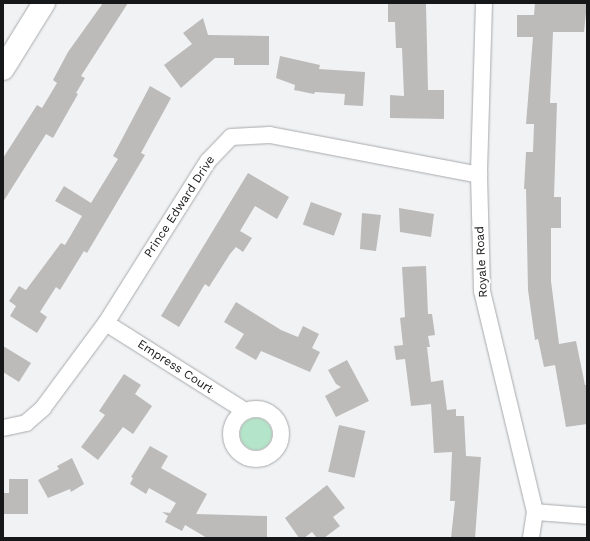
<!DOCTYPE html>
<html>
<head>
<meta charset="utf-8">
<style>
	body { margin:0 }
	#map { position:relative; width:590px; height:541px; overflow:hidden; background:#f0f2f4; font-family:"Work Sans",sans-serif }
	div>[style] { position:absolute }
	.green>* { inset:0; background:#b4e4c9 }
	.round { border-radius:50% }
	.building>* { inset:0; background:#bdbbba; transform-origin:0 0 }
	.roads { filter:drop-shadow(0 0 1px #a9aaac) drop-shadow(0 0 1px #a9aaac) }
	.minor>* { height:16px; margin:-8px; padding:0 8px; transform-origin:8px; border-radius:8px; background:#fff }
	.minor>.ring { margin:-8px; padding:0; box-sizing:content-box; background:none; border:16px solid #fff; border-radius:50% }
	.secondary>* { height:22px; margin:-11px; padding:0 11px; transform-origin:11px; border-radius:11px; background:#fff }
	span { translate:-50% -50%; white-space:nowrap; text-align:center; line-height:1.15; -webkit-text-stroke:4px #fff; paint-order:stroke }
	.street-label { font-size:12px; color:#161718 }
	.frame { position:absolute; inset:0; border:4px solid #161718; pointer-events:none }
</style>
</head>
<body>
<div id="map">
	<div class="green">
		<i class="round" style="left:240px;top:418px;width:32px;height:32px"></i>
	</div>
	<div class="building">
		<i style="clip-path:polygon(103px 3px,128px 3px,81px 76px,85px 78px,76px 93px,78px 94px,53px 138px,46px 134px,3px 202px,3px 158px,37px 105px,42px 108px,57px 83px,53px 80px,68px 52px)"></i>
		<i style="clip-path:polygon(388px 3px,426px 3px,428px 90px,444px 90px,444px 119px,390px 118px,390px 95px,404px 96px,402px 48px,396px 48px,395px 22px,388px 22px)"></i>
		<i style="clip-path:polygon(535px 3px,587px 3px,584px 32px,553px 32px,550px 103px,557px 103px,554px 197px,561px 197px,561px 228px,551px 228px,551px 281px,559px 344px,576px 341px,585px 385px,587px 385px,587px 424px,566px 427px,555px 365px,544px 367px,538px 339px,535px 340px,528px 290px,526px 189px,524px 189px,526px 152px,533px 152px,534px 124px,526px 124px,533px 37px,517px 37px,517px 15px,534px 15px)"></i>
		<i style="clip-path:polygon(203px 18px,208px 35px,269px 36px,269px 65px,234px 65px,234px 58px,215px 58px,181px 88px,164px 65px,192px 44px,183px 33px)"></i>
		<i style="clip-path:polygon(280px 56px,320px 65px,319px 69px,365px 72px,363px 106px,344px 105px,345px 94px,315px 92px,314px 94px,294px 90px,295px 85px,276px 78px)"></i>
		<i style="clip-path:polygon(150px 86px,171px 98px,141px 153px,145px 155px,87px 253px,84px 251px,60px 290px,56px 287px,40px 312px,47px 317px,37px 333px,10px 316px,16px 306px,9px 301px,19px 286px,26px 290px,61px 243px,65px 245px,82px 216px,55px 201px,64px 186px,91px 203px,118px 159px,113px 156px)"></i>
		<i style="clip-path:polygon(248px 173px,289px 197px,277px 219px,255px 206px,240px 231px,252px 238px,243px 252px,236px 247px,230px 254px,209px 287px,205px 284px,179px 327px,161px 316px)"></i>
		<i style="left:311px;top:202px;width:33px;height:24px;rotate:20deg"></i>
		<i style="clip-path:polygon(399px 208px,434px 214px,431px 237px,400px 232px)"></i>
		<i style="clip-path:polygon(362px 213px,381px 215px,376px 251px,360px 249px)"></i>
		<i style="clip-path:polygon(426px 266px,428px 314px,432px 314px,435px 335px,428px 336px,430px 347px,427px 347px,431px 382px,443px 380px,447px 410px,456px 409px,456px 416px,464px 416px,466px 456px,481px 457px,475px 538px,451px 538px,455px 501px,450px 501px,452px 452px,434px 453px,431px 404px,411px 406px,405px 359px,396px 360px,394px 346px,403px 345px,400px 318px,405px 317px,402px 267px)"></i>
		<i style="clip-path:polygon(236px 302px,281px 330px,298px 337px,303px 326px,319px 334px,312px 348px,320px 352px,310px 372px,261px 351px,256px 360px,235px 348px,244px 334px,224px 322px)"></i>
		<i style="clip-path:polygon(3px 346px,31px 363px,19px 382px,3px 372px)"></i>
		<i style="clip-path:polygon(347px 360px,369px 401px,336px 417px,325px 396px,341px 387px,336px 384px,328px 370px)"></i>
		<i style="clip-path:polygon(124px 374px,141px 385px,135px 394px,152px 406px,133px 434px,123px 427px,98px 460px,81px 447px,105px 415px,99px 411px)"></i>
		<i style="left:339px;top:425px;width:27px;height:48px;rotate:13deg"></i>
		<i style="clip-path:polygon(150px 446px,168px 456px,161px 468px,207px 494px,196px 514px,267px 516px,267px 538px,207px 538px,185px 525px,182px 531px,165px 522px,168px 516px,162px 512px,170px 513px,176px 503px,149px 488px,146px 494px,130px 484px,133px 478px,131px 477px)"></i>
		<i style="clip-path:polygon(72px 458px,84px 484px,71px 492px,70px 489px,48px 498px,38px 480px,59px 469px,57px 466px)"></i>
		<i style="clip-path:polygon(9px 479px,28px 479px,28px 514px,3px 514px,3px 493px,9px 493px)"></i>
		<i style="clip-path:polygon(327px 485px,345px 508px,333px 517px,340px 526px,324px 538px,317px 538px,312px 532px,304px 538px,299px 538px,285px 518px)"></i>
	</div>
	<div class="roads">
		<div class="minor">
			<i style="left:484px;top:3px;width:172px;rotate:91.7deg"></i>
			<i style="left:479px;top:175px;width:116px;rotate:88.5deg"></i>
			<i style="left:482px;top:291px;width:227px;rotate:76.5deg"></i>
			<i style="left:535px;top:512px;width:26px;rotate:99deg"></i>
			<i style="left:106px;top:323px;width:165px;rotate:32.3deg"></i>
			<i class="ring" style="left:231px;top:409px;width:34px;height:34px"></i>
			<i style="left:3px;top:428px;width:24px;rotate:-12deg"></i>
			<i style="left:26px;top:423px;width:23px;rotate:-41deg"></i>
			<i style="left:43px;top:408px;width:106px;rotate:-53.5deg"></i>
			<i style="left:106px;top:323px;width:191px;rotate:-57.8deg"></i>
			<i style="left:208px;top:161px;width:33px;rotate:-46deg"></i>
			<i style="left:231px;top:137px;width:39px;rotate:-3deg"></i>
			<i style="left:270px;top:135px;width:213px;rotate:10.8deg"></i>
			<i style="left:535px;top:512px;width:52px;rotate:4.4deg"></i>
		</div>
		<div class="secondary">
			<i style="left:3px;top:69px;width:78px;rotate:-58.2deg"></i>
		</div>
	</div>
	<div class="street-label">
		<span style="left:180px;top:207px;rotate:-57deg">Prince Edward Drive</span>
		<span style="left:482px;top:262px;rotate:-93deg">Royale Road</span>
		<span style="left:175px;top:367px;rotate:33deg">Empress Court</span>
	</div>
	<div class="frame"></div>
</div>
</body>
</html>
